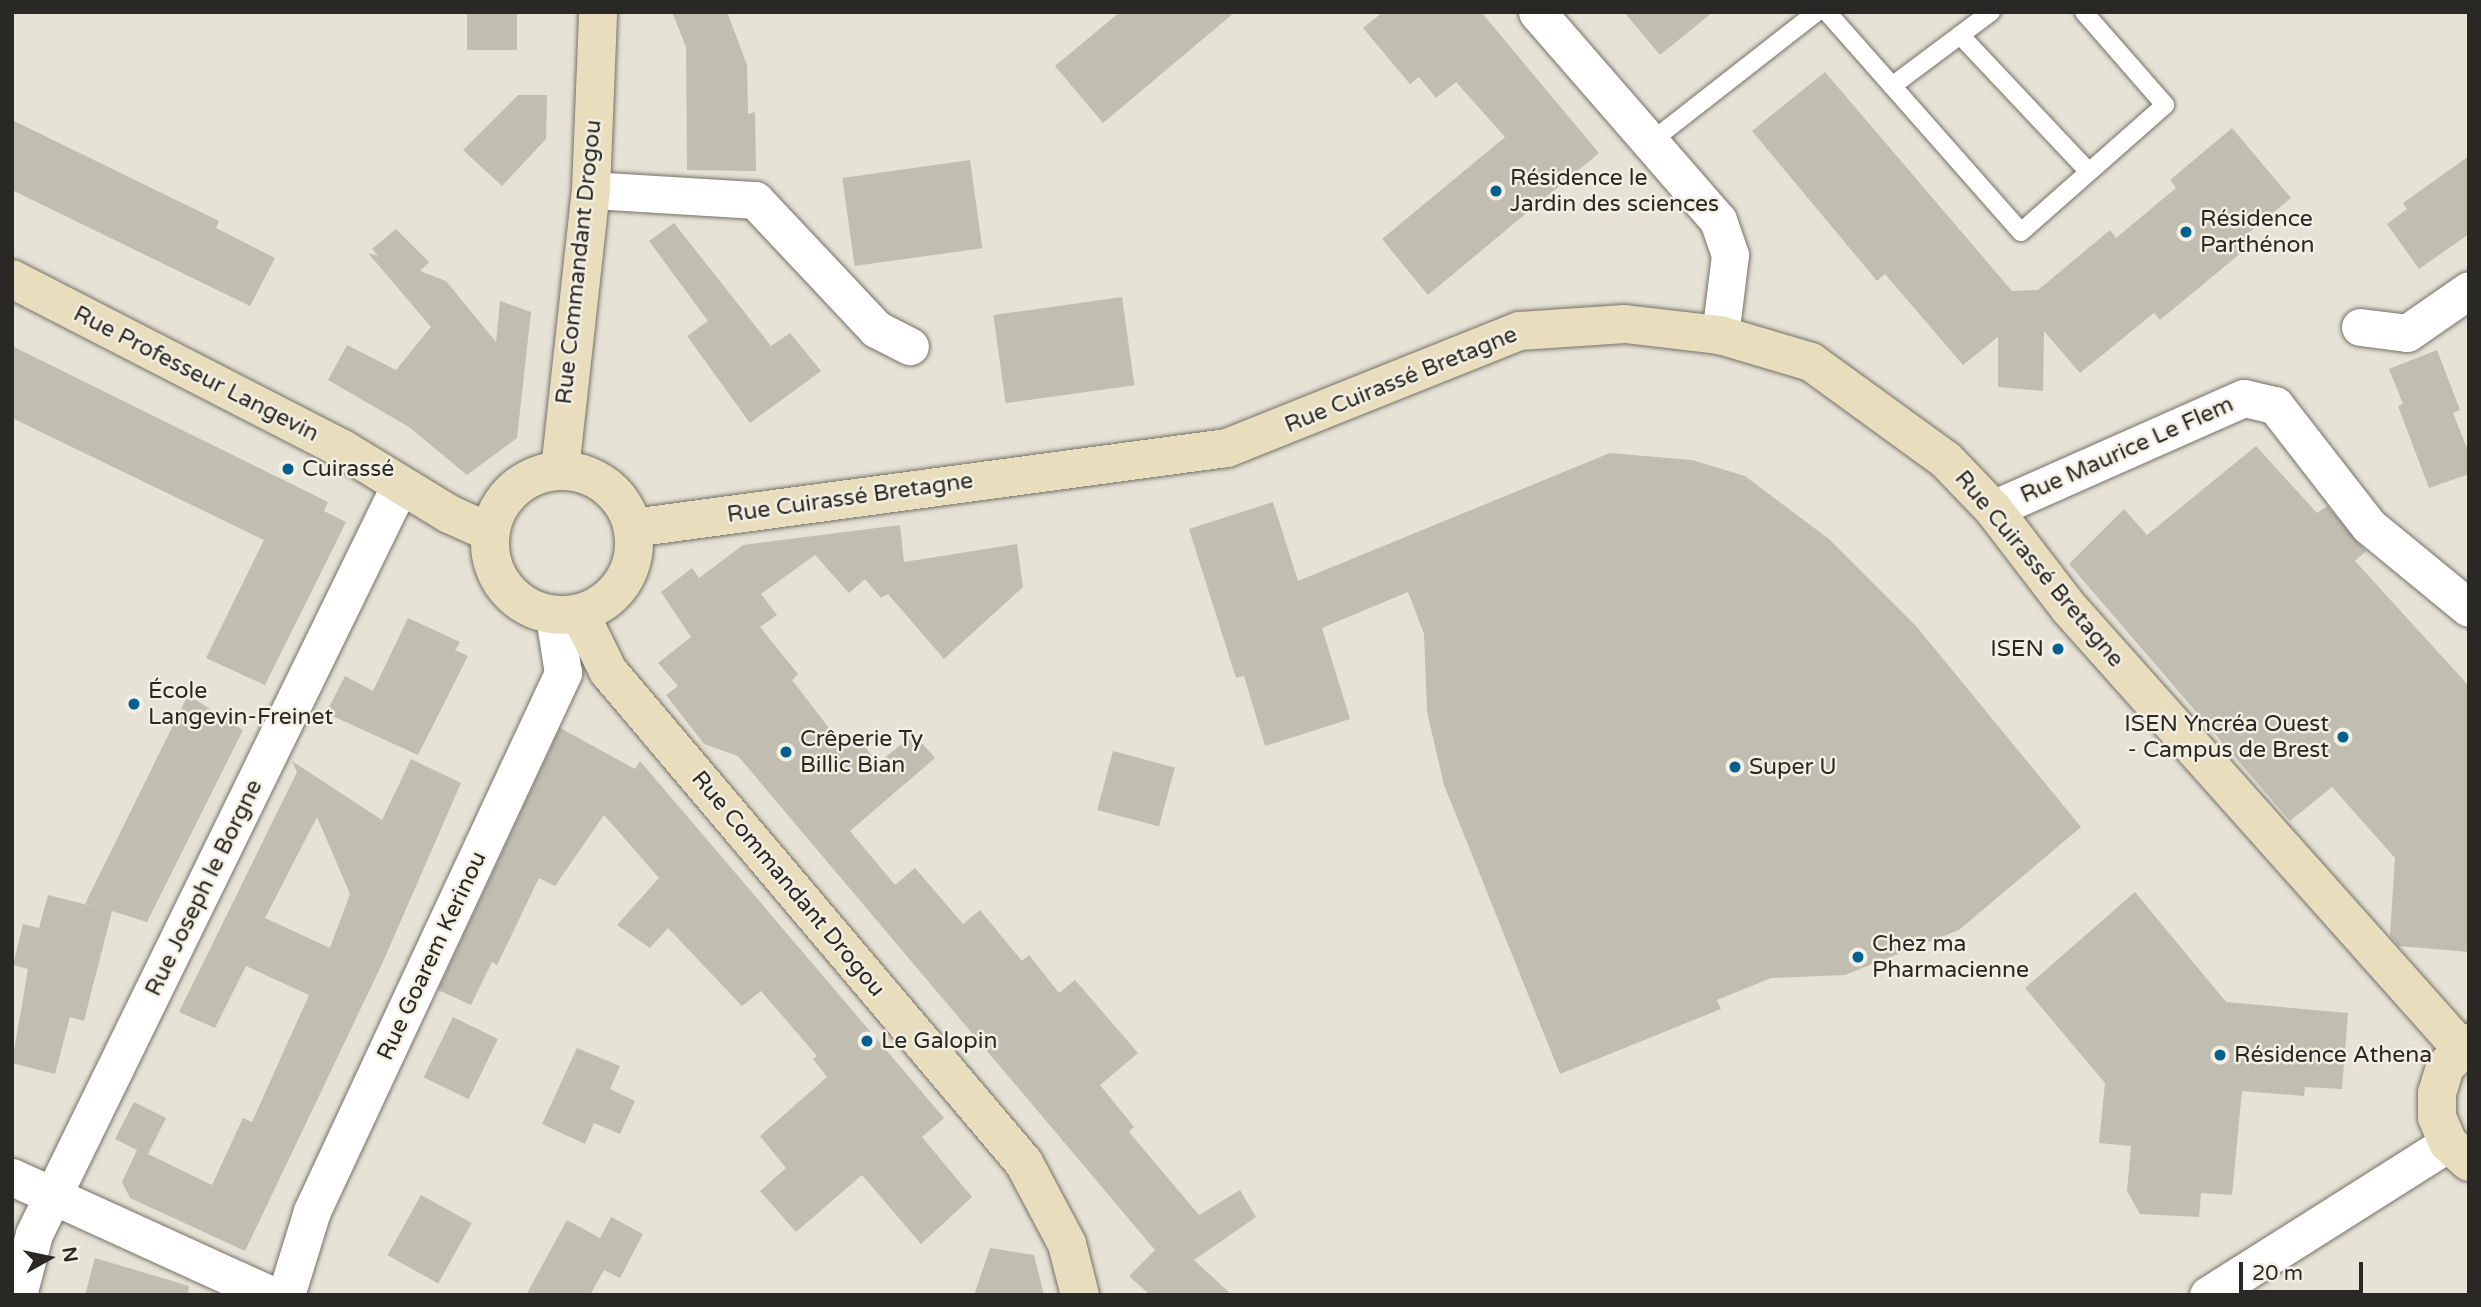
<!DOCTYPE html>
<html>
<head>
<meta charset="utf-8">
<style>
	body { margin:0 }
	#map { position:relative; width:2481px; height:1307px; overflow:hidden; background:#e6e2d6; font-family:"Varela Round",sans-serif }
	div>[style] { position:absolute }
	.building>* { inset:0; background:#c1bdb1; transform-origin:0 0 }
	.roads { filter:drop-shadow(0 0 2px #757167) drop-shadow(0 0 2px #757167) }
	.lane>* { height:18px; margin:-9px; padding:0 9px; transform-origin:9px; border-radius:9px; background:#fff }
	.street>* { height:37px; margin:-18.5px; padding:0 18.5px; transform-origin:18.5px; border-radius:18.5px; background:#fff }
	.secondary>* { height:38px; margin:-19px; padding:0 19px; transform-origin:19px; border-radius:19px; background:#e8debe }
	.secondary>.ring { margin:-19px; padding:0; box-sizing:content-box; background:none; border:38px solid #e8debe; border-radius:50% }
	.dots>* { width:19px; height:19px; translate:-50% -50%; box-sizing:border-box; border:4px solid #f3efe3; border-radius:50% }
	span { translate:-50% -50%; white-space:nowrap; text-align:center; line-height:1.15; -webkit-text-stroke:5px #f3efe3; paint-order:stroke }
	.poi-label { font-size:23px; color:#2a2824 }
	.left { translate:0 -50%; text-align:left }
	.right { translate:-100% -50%; text-align:right }
	.street-label { font-size:23px; color:#2a2824 }
	.frame { position:absolute; inset:0; border:14px solid #2a2824; pointer-events:none }
	.north { position:absolute; left:14px; top:1223px; width:70px; height:70px; -webkit-text-stroke:5px #f3efe3; paint-order:stroke; rotate:81deg; font-size:19px; font-weight:700; line-height:28px; text-align:center; color:#2a2824 }
	.north::after { content:''; display:block; margin:auto; width:24px; height:32px; background:#2a2824; clip-path:polygon(50% 0,100% 100%,50% 72%,0 100%) }
	.scale { position:absolute; left:2239px; top:1262px; width:124px; height:32px; box-sizing:border-box; border:4px solid #2a2824; border-top:0; padding-left:9px; font-size:21px; line-height:24px; white-space:nowrap; color:#2a2824; -webkit-text-stroke:5px #f3efe3; paint-order:stroke }
</style>
</head>
<body>
<div id="map">
	<div class="building">
		<i style="left:467px;top:12px;width:50px;height:38px"></i>
		<i style="clip-path:polygon(672px 12px,727px 12px,747px 65px,748px 114px,755px 112px,756px 171px,687px 170px,686px 47px)"></i>
		<i style="clip-path:polygon(1120px 12px,1235px 12px,1103px 123px,1055px 66px)"></i>
		<i style="clip-path:polygon(1383px 12px,1481px 12px,1599px 153px,1428px 295px,1382px 239px,1505px 137px,1456px 82px,1436px 98px,1419px 77px,1410px 84px,1363px 28px)"></i>
		<i style="clip-path:polygon(1624px 12px,1713px 12px,1660px 55px)"></i>
		<i style="clip-path:polygon(1825px 72px,2012px 291px,2038px 290px,2110px 230px,2116px 238px,2176px 188px,2170px 180px,2232px 128px,2291px 198px,2247px 234px,2254px 242px,2160px 320px,2154px 313px,2080px 373px,2044px 331px,2043px 391px,1998px 387px,1998px 337px,1963px 365px,1885px 274px,1877px 281px,1752px 131px)"></i>
		<i style="clip-path:polygon(518px 95px,547px 95px,546px 139px,502px 186px,463px 150px)"></i>
		<i style="clip-path:polygon(12px 120px,219px 221px,216px 228px,275px 258px,250px 306px,12px 190px)"></i>
		<i style="clip-path:polygon(2469px 156px,2469px 234px,2419px 269px,2387px 224px,2407px 209px,2403px 203px)"></i>
		<i style="left:970px;top:160px;width:89px;height:129px;rotate:82deg"></i>
		<i style="clip-path:polygon(674px 223px,771px 346px,790px 333px,821px 371px,750px 423px,687px 336px,708px 321px,649px 241px)"></i>
		<i style="clip-path:polygon(396px 229px,429px 262px,420px 271px,446px 281px,496px 342px,500px 301px,531px 312px,517px 438px,467px 475px,409px 427px,328px 380px,347px 345px,396px 370px,431px 327px,368px 253px,378px 256px,372px 249px)"></i>
		<i style="left:1122px;top:297px;width:89px;height:130px;rotate:82deg"></i>
		<i style="clip-path:polygon(12px 346px,328px 502px,324px 511px,346px 522px,265px 685px,206px 658px,264px 540px,12px 418px)"></i>
		<i style="clip-path:polygon(2437px 350px,2460px 410px,2453px 413px,2469px 453px,2469px 474px,2429px 488px,2398px 406px,2403px 404px,2389px 369px)"></i>
		<i style="clip-path:polygon(2256px 446px,2317px 513px,2327px 506px,2366px 551px,2355px 561px,2469px 686px,2469px 952px,2399px 946px,2390px 935px,2395px 858px,2332px 787px,2290px 821px,2069px 564px,2124px 509px,2147px 535px)"></i>
		<i style="clip-path:polygon(1610px 453px,1692px 460px,1745px 476px,1829px 539px,1916px 626px,2081px 827px,1959px 930px,1845px 975px,1771px 978px,1717px 1000px,1721px 1009px,1560px 1074px,1444px 785px,1427px 712px,1424px 634px,1408px 592px,1322px 628px,1350px 719px,1265px 746px,1244px 676px,1236px 678px,1189px 529px,1273px 502px,1298px 581px)"></i>
		<i style="clip-path:polygon(900px 525px,904px 562px,1017px 544px,1023px 587px,944px 659px,888px 594px,881px 598px,865px 579px,849px 593px,815px 555px,761px 594px,777px 615px,760px 627px,798px 674px,792px 680px,842px 745px,855px 734px,878px 763px,914px 734px,935px 758px,850px 831px,895px 885px,915px 868px,963px 924px,980px 910px,1022px 961px,1029px 955px,1059px 993px,1075px 980px,1138px 1053px,1100px 1085px,1134px 1127px,1129px 1132px,1199px 1215px,1240px 1190px,1256px 1217px,1194px 1260px,1232px 1295px,1150px 1295px,1129px 1276px,1155px 1250px,738px 756px,704px 744px,666px 695px,678px 686px,658px 663px,691px 637px,661px 592px,692px 568px,699px 578px,743px 545px)"></i>
		<i style="clip-path:polygon(408px 618px,460px 642px,455px 650px,468px 656px,418px 755px,326px 713px,345px 676px,373px 691px)"></i>
		<i style="clip-path:polygon(188px 695px,243px 730px,147px 922px,112px 911px,84px 1021px,70px 1017px,55px 1074px,12px 1063px,28px 969px,13px 965px,23px 924px,39px 928px,48px 895px,111px 911px,85px 904px)"></i>
		<i style="clip-path:polygon(560px 728px,635px 769px,640px 761px,944px 1118px,922px 1137px,972px 1197px,921px 1244px,862px 1175px,796px 1232px,760px 1191px,786px 1168px,760px 1136px,827px 1077px,813px 1059px,817px 1056px,761px 991px,742px 1006px,668px 928px,650px 948px,617px 925px,659px 878px,604px 815px,555px 886px,539px 878px,497px 965px,492px 962px,471px 1005px,438px 990px)"></i>
		<i style="left:1113px;top:751px;width:64px;height:61px;rotate:15deg"></i>
		<i style="clip-path:polygon(evenodd,411px 759px,461px 783px,382px 964px,245px 1251px,130px 1198px,122px 1182px,137px 1150px,115px 1139px,134px 1102px,166px 1118px,148px 1154px,212px 1185px,243px 1118px,252px 1122px,309px 995px,246px 966px,215px 1028px,179px 1012px,297px 772px,292px 761px,382px 820px,411px 759px,317px 817px,350px 894px,330px 948px,265px 918px,317px 817px)"></i>
		<i style="clip-path:polygon(2135px 892px,2226px 1002px,2348px 1013px,2342px 1089px,2305px 1087px,2304px 1096px,2242px 1091px,2232px 1195px,2201px 1193px,2199px 1217px,2140px 1214px,2127px 1191px,2131px 1146px,2099px 1143px,2105px 1083px,2025px 988px)"></i>
		<i style="left:453px;top:1017px;width:50px;height:67px;rotate:26deg"></i>
		<i style="clip-path:polygon(577px 1048px,620px 1066px,610px 1089px,635px 1101px,620px 1134px,594px 1123px,585px 1144px,542px 1124px)"></i>
		<i style="left:421px;top:1195px;width:58px;height:69px;rotate:29deg"></i>
		<i style="clip-path:polygon(611px 1217px,643px 1234px,620px 1278px,604px 1270px,590px 1295px,526px 1295px,567px 1220px,600px 1238px)"></i>
		<i style="clip-path:polygon(990px 1248px,1034px 1255px,1044px 1295px,974px 1295px)"></i>
		<i style="clip-path:polygon(95px 1258px,189px 1286px,188px 1295px,85px 1295px)"></i>
	</div>
	<div class="roads">
		<div class="lane">
			<i style="left:1827px;top:12px;width:293px;rotate:48.6deg"></i>
			<i style="left:2021px;top:232px;width:192px;rotate:-41.4deg"></i>
			<i style="left:2165px;top:105px;width:123px;rotate:-131.1deg"></i>
			<i style="left:1960px;top:35px;width:188px;rotate:46.7deg"></i>
			<i style="left:1892px;top:86px;width:124px;rotate:-36.8deg"></i>
			<i style="left:1653px;top:140px;width:208px;rotate:-38deg"></i>
		</div>
		<div class="street">
			<i style="left:1537px;top:12px;width:276px;rotate:49deg"></i>
			<i style="left:1718px;top:220px;width:37px;rotate:71deg"></i>
			<i style="left:1730px;top:255px;width:81px;rotate:97.1deg"></i>
			<i style="left:591px;top:190px;width:164px;rotate:3.5deg"></i>
			<i style="left:755px;top:200px;width:177px;rotate:46.8deg"></i>
			<i style="left:876px;top:329px;width:38px;rotate:27deg"></i>
			<i style="left:2360px;top:327px;width:47px;rotate:7.3deg"></i>
			<i style="left:2407px;top:333px;width:75px;rotate:-34.7deg"></i>
			<i style="left:1993px;top:509px;width:274px;rotate:-23.9deg"></i>
			<i style="left:2244px;top:398px;width:32px;rotate:13deg"></i>
			<i style="left:2275px;top:405px;width:153px;rotate:52.2deg"></i>
			<i style="left:2369px;top:526px;width:129px;rotate:39.4deg"></i>
			<i style="left:12px;top:1177px;width:285px;rotate:24.5deg"></i>
			<i style="left:18px;top:1295px;width:63px;rotate:-75.3deg"></i>
			<i style="left:34px;top:1234px;width:834px;rotate:-63.96deg"></i>
			<i style="left:286px;top:1295px;width:88px;rotate:-72.8deg"></i>
			<i style="left:312px;top:1211px;width:594px;rotate:-64.99deg"></i>
			<i style="left:563px;top:673px;width:58px;rotate:-99deg"></i>
			<i style="left:2208px;top:1295px;width:284px;rotate:-32.3deg"></i>
		</div>
		<div class="secondary">
			<i style="left:12px;top:279px;width:370px;rotate:27.2deg"></i>
			<i style="left:341px;top:448px;width:127px;rotate:31.4deg"></i>
			<i style="left:449px;top:514px;width:44px;rotate:24.2deg"></i>
			<i style="left:560px;top:470px;width:282px;rotate:-83.7deg"></i>
			<i style="left:591px;top:190px;width:178px;rotate:-87.7deg"></i>
			<i class="ring" style="left:490px;top:471px;width:106px;height:106px"></i>
			<i style="left:633px;top:528px;width:599px;rotate:-7.67deg"></i>
			<i style="left:1227px;top:448px;width:315px;rotate:-21.8deg"></i>
			<i style="left:1520px;top:331px;width:105px;rotate:-3.8deg"></i>
			<i style="left:1625px;top:324px;width:96px;rotate:6.6deg"></i>
			<i style="left:1720px;top:335px;width:95px;rotate:16.5deg"></i>
			<i style="left:1811px;top:362px;width:167px;rotate:36deg"></i>
			<i style="left:1946px;top:460px;width:68px;rotate:46.2deg"></i>
			<i style="left:1993px;top:509px;width:125px;rotate:52.5deg"></i>
			<i style="left:2069px;top:608px;width:589px;rotate:48.3deg"></i>
			<i style="left:580px;top:614px;width:64px;rotate:63.8deg"></i>
			<i style="left:608px;top:671px;width:644px;rotate:49.78deg"></i>
			<i style="left:1024px;top:1163px;width:92px;rotate:62deg"></i>
			<i style="left:1067px;top:1244px;width:53px;rotate:75.7deg"></i>
			<i style="left:2469px;top:1043px;width:34px;rotate:135deg"></i>
			<i style="left:2445px;top:1067px;width:27px;rotate:107deg"></i>
			<i style="left:2437px;top:1093px;width:24px;rotate:90deg"></i>
			<i style="left:2437px;top:1117px;width:28px;rotate:67deg"></i>
			<i style="left:2448px;top:1143px;width:28px;rotate:42deg"></i>
		</div>
	</div>
	<div class="dots">
		<i style="left:1496px;top:191px;background:#006090"></i>
		<i style="left:2186px;top:232px;background:#006090"></i>
		<i style="left:288px;top:469px;background:#006090"></i>
		<i style="left:2058px;top:649px;background:#006090"></i>
		<i style="left:134px;top:704px;background:#006090"></i>
		<i style="left:2343px;top:737px;background:#006090"></i>
		<i style="left:786px;top:752px;background:#006090"></i>
		<i style="left:1735px;top:767px;background:#006090"></i>
		<i style="left:1858px;top:957px;background:#006090"></i>
		<i style="left:867px;top:1041px;background:#006090"></i>
		<i style="left:2220px;top:1055px;background:#006090"></i>
	</div>
	<div class="poi-label">
		<span class="left" style="left:1510px;top:191px">Résidence le<br>Jardin des sciences</span>
		<span class="left" style="left:2200px;top:232px">Résidence<br>Parthénon</span>
		<span class="left" style="left:302px;top:469px">Cuirassé</span>
		<span class="right" style="left:2044px;top:649px">ISEN</span>
		<span class="left" style="left:148px;top:704px">École<br>Langevin-Freinet</span>
		<span class="right" style="left:2329px;top:737px">ISEN Yncréa Ouest<br>- Campus de Brest</span>
		<span class="left" style="left:800px;top:752px">Crêperie Ty<br>Billic Bian</span>
		<span class="left" style="left:1749px;top:767px">Super U</span>
		<span class="left" style="left:1872px;top:957px">Chez ma<br>Pharmacienne</span>
		<span class="left" style="left:881px;top:1041px">Le Galopin</span>
		<span class="left" style="left:2234px;top:1055px">Résidence Athena</span>
	</div>
	<div class="street-label">
		<span style="left:579px;top:262px;rotate:-84deg">Rue Commandant Drogou</span>
		<span style="left:196px;top:374px;rotate:27deg">Rue Professeur Langevin</span>
		<span style="left:1401px;top:380px;rotate:-22deg">Rue Cuirassé Bretagne</span>
		<span style="left:2127px;top:450px;rotate:-24deg">Rue Maurice Le Flem</span>
		<span style="left:850px;top:498px;rotate:-8deg">Rue Cuirassé Bretagne</span>
		<span style="left:2039px;top:569px;rotate:50deg">Rue Cuirassé Bretagne</span>
		<span style="left:788px;top:884px;rotate:50deg">Rue Commandant Drogou</span>
		<span style="left:204px;top:888px;rotate:-64deg">Rue Joseph le Borgne</span>
		<span style="left:432px;top:956px;rotate:-65deg">Rue Goarem Kerinou</span>
	</div>
	<div class="frame"></div>
	<div class="north">N</div>
	<div class="scale">20 m</div>
</div>
</body>
</html>
